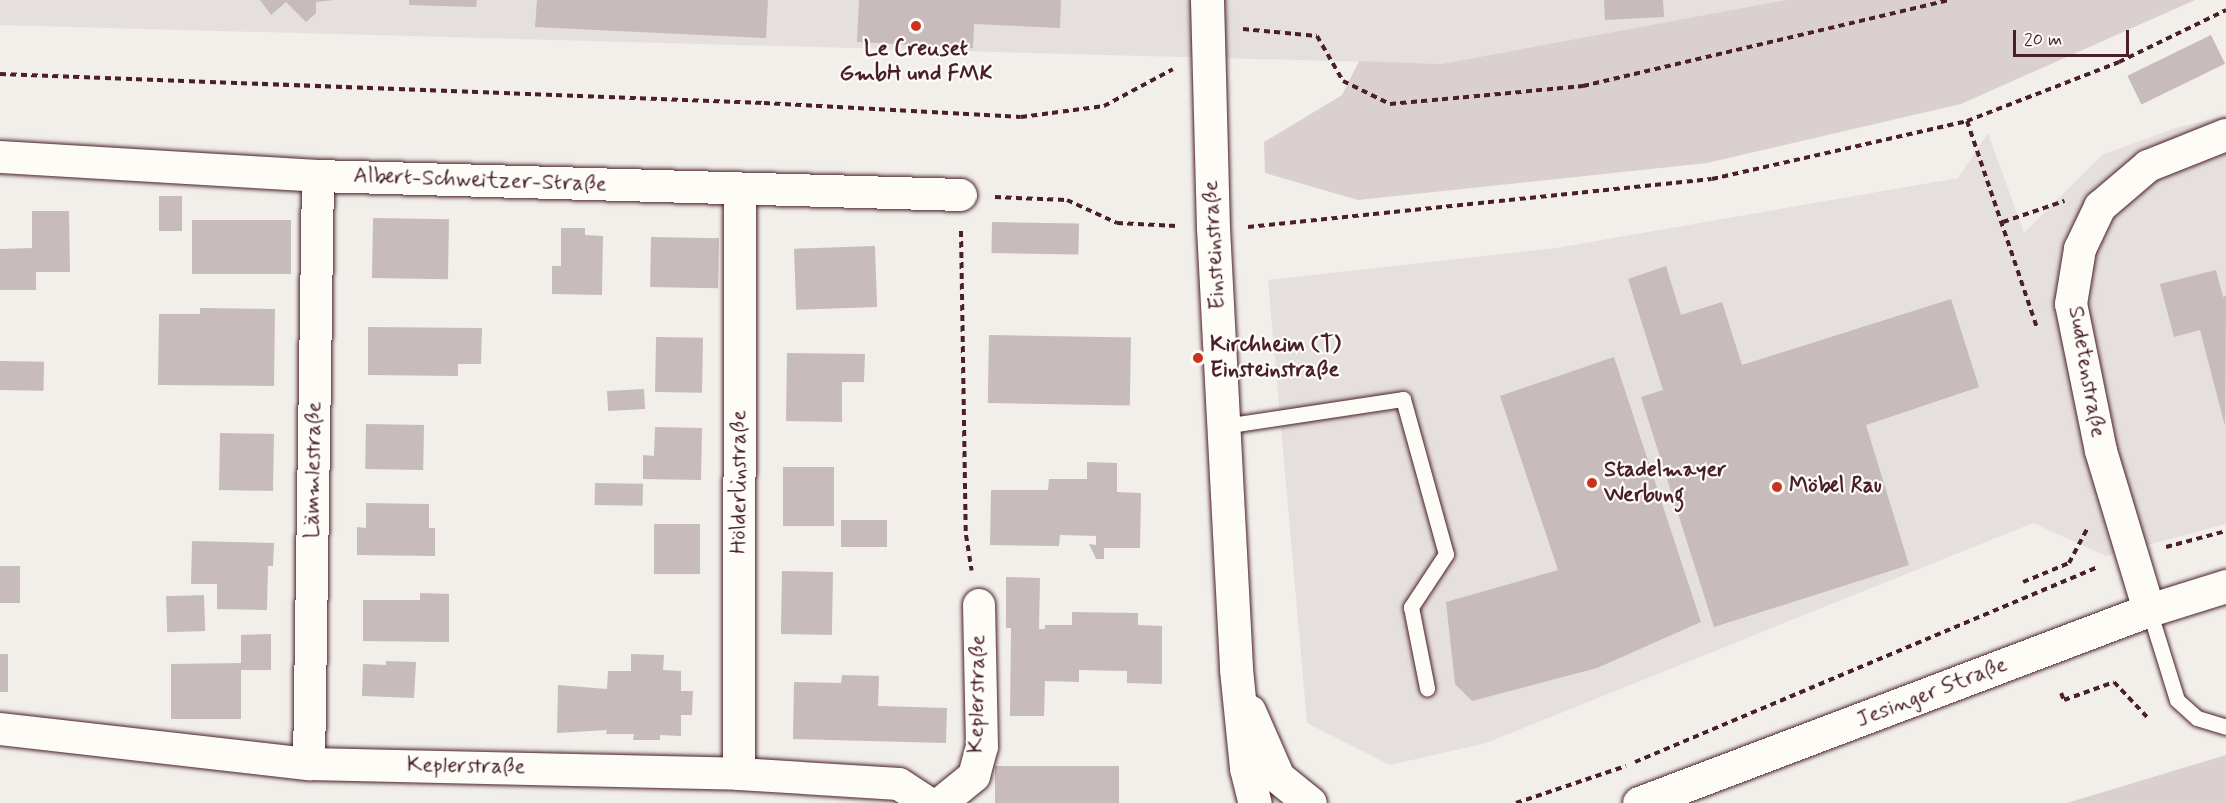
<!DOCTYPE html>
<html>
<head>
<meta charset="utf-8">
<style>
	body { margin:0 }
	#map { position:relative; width:2226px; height:803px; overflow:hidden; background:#f2efeb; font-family:Mynerve,sans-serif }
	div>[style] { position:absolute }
	.built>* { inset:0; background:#e5dfdd }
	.green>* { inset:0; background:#d9d0cf }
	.building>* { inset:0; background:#c8bbbb; transform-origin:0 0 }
	.path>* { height:4px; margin-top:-2px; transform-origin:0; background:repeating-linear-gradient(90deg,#4a1f2b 0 6px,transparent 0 10.5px) }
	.roads { filter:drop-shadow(0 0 2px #4a1f2b) drop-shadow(0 0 2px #4a1f2b) }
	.service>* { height:15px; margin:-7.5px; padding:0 7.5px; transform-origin:7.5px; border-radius:7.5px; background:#fdfcf7 }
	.minor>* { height:32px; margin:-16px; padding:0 16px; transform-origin:16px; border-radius:16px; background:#fdfcf7 }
	.tertiary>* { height:33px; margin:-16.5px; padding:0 16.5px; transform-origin:16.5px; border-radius:16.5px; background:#fdfcf7 }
	.secondary>* { height:33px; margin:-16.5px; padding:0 16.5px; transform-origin:16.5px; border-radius:16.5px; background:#fdfcf7 }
	.dots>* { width:16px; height:16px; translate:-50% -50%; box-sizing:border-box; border:3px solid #fdfcf7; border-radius:50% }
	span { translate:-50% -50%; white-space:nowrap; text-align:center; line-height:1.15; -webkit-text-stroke:4.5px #fdfcf7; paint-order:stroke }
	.poi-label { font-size:22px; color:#4a1f2b; font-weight:700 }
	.left { translate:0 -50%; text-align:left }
	.street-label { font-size:22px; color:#4a1f2b }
	.scale { position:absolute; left:2013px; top:30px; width:116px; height:27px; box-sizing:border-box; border:3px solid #4a1f2b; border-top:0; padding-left:8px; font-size:18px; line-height:21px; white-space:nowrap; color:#4a1f2b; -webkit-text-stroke:4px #fdfcf7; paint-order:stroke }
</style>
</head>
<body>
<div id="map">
	<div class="built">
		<i style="clip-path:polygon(0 0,1786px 0,1441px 64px,0 25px)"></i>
		<i style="clip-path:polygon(2226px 116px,2226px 524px,2106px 556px,2033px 523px,1486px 743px,1390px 765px,1307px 723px,1268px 280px,1556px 248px,1958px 178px,1988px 133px,2024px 233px,2102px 155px,2175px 128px)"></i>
	</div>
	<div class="green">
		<i style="clip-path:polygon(1786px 0,2195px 0,1961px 104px,1707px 163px,1358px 200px,1265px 173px,1264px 142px,1342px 95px,1359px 61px,1441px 64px)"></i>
		<i style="clip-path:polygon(2226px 755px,2226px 803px,2067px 803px)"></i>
	</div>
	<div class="building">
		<i style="clip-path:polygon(260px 0,335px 0,316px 2px,316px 13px,306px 22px,286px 2px,271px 15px)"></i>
		<i style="clip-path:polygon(409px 0,477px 0,476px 7px,409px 5px)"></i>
		<i style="clip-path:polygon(537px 0,768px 0,766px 38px,535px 27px)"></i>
		<i style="clip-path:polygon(859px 0,1061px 0,1060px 28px,974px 24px,973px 48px,857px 42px)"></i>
		<i style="clip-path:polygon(1604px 0,1663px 0,1664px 17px,1605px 20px)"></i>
		<i style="left:2211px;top:35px;width:32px;height:93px;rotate:64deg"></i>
		<i style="left:159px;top:196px;width:23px;height:35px"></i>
		<i style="clip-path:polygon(32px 211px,69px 211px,70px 272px,36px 272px,36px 290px,0 290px,0 249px,32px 248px)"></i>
		<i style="left:373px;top:218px;width:76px;height:60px;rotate:1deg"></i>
		<i style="left:192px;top:220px;width:99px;height:54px"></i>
		<i style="left:992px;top:222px;width:87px;height:31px;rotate:1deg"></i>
		<i style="clip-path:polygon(561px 228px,585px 228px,585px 235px,603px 236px,602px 295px,552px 294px,552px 266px,561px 266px)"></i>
		<i style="left:651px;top:237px;width:68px;height:50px;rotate:1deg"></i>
		<i style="left:875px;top:246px;width:61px;height:81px;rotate:88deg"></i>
		<i style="clip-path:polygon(1666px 266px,1681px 315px,1722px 302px,1742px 365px,1951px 299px,1979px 387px,1866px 425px,1909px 565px,1714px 627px,1641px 397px,1663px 390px,1628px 279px)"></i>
		<i style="clip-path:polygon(2216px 270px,2223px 297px,2226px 296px,2225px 426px,2200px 330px,2174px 337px,2160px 284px)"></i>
		<i style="clip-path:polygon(200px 308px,275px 309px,274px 386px,158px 385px,159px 314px,200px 314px)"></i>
		<i style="clip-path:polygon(368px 327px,482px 328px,481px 364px,458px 364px,458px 376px,368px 375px)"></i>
		<i style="left:989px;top:335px;width:142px;height:68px;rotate:1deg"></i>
		<i style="left:656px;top:337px;width:47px;height:55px;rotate:1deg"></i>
		<i style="clip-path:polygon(787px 353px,865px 354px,864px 382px,842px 382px,842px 422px,786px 421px)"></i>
		<i style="clip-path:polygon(1614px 357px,1701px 622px,1597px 668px,1472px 701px,1455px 684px,1446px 602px,1558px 570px,1500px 396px)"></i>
		<i style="left:0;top:361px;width:44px;height:29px;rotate:1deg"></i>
		<i style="left:644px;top:389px;width:20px;height:37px;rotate:87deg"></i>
		<i style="left:366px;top:424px;width:58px;height:45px;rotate:1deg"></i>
		<i style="clip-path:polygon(655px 427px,702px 428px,701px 480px,643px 479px,643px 455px,654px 456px)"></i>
		<i style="left:220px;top:433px;width:54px;height:57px;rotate:1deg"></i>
		<i style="clip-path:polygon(1087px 462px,1117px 463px,1117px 492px,1141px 493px,1140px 548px,1104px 548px,1104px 559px,1096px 559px,1089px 544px,1096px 545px,1096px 536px,1060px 535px,1059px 546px,990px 545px,991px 490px,1048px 490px,1049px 479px,1087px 479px)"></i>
		<i style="left:783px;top:467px;width:51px;height:59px"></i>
		<i style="left:595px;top:483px;width:48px;height:22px;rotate:1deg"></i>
		<i style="clip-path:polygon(366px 503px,429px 504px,429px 528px,435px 528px,435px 556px,357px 555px,357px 527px,366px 528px)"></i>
		<i style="left:841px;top:520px;width:46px;height:27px"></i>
		<i style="left:654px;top:524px;width:46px;height:50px"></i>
		<i style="clip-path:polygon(192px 541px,274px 543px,273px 566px,268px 566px,267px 610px,217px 609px,217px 584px,191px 584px)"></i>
		<i style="left:0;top:566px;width:20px;height:37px"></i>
		<i style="left:782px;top:571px;width:51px;height:63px;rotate:1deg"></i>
		<i style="clip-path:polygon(1006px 577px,1040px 578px,1039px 629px,1045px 629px,1045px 625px,1072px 625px,1072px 612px,1138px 613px,1138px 625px,1162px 626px,1162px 684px,1127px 683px,1127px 671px,1079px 670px,1079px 682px,1045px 681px,1044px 716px,1010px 716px,1011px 628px,1006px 628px)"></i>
		<i style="clip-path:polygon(420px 593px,449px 594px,449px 642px,363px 641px,363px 600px,420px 600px)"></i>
		<i style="left:204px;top:595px;width:36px;height:38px;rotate:88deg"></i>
		<i style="clip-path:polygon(271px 634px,271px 670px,241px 670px,241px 719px,171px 719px,171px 664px,241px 663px,241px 635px)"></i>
		<i style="left:0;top:654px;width:8px;height:38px"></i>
		<i style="clip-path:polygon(631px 654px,664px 655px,663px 670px,681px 671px,681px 691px,693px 691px,692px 715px,681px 715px,681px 736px,660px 735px,660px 740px,633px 740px,634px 734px,606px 734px,607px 730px,557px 733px,558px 685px,607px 689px,608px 671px,631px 671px)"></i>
		<i style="clip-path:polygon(386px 661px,416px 662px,414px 698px,362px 696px,363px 664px,386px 665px)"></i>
		<i style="clip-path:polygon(842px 675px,879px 676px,878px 706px,947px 708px,946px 743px,793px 739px,794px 682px,841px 683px)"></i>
		<i style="left:995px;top:766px;width:124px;height:37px"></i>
	</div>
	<div class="path">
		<i style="left:1243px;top:29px;width:74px;rotate:5.4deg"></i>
		<i style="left:1317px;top:36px;width:52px;rotate:60deg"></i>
		<i style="left:1343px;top:81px;width:52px;rotate:26.1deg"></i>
		<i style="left:1390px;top:104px;width:194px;rotate:-5.3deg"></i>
		<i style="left:1583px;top:86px;width:377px;rotate:-13.2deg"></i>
		<i style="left:0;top:74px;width:765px;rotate:2.17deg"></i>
		<i style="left:764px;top:103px;width:257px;rotate:3.1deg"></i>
		<i style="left:1021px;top:117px;width:84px;rotate:-7.5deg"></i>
		<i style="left:1104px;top:106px;width:78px;rotate:-28.2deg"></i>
		<i style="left:1967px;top:121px;width:219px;rotate:71.3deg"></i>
		<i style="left:995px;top:197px;width:72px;rotate:2.4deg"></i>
		<i style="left:1067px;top:200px;width:55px;rotate:24.7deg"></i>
		<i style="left:1117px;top:223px;width:60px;rotate:2.9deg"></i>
		<i style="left:2003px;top:222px;width:65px;rotate:-19deg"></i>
		<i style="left:1248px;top:227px;width:466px;rotate:-5.9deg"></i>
		<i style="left:1712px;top:179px;width:262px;rotate:-12.8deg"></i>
		<i style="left:1967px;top:121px;width:163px;rotate:-21.2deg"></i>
		<i style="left:2119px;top:62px;width:119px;rotate:-25.9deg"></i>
		<i style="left:961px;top:231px;width:304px;rotate:89.1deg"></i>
		<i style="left:966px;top:535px;width:36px;rotate:81deg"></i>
		<i style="left:2166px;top:547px;width:62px;rotate:-14.9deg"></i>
		<i style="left:2023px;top:582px;width:50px;rotate:-22.4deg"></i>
		<i style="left:2069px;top:563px;width:40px;rotate:-62deg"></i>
		<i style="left:2061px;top:693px;width:8px;rotate:67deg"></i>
		<i style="left:2064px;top:700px;width:53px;rotate:-19.8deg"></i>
		<i style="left:2114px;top:682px;width:48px;rotate:46.7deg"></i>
		<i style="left:1635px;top:762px;width:502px;rotate:-22.84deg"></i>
		<i style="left:1516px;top:803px;width:116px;rotate:-18.6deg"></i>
	</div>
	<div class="roads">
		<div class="service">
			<i style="left:1224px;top:426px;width:181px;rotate:-8.6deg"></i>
			<i style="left:1403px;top:399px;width:161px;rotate:74.5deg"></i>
			<i style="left:1446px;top:554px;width:64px;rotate:123.4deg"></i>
			<i style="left:1411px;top:607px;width:83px;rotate:78.8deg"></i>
			<i style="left:2149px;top:610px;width:94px;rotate:72.7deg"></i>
			<i style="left:2177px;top:700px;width:27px;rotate:42deg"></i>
			<i style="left:2197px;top:718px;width:30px;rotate:17deg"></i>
		</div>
		<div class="minor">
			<i style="left:0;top:157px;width:319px;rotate:3.4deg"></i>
			<i style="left:318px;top:176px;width:643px;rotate:1.69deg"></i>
			<i style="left:2149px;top:610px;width:166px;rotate:-106.8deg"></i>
			<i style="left:2101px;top:451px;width:150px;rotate:-101.5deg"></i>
			<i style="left:2071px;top:304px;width:56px;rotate:-80.7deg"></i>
			<i style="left:2080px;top:249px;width:47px;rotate:-64.5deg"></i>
			<i style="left:2100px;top:207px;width:63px;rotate:-40.5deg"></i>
			<i style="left:2148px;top:166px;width:84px;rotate:-21.7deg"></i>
			<i style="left:0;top:729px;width:311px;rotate:6.5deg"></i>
			<i style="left:309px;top:764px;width:430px;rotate:1.3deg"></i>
			<i style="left:739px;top:774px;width:160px;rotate:3.6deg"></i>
			<i style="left:899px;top:784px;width:35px;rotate:33deg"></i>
			<i style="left:309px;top:764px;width:588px;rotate:-89.12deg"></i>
			<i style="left:739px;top:774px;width:584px;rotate:-89.9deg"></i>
			<i style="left:941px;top:803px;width:43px;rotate:-39.3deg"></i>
			<i style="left:974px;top:776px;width:30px;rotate:-75deg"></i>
			<i style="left:982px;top:747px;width:142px;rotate:-91.2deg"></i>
		</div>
		<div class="tertiary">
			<i style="left:1207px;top:0;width:228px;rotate:88.5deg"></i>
			<i style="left:1213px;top:228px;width:442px;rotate:87deg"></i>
			<i style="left:1236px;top:669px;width:100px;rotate:84.2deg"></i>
			<i style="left:1246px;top:768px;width:36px;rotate:76deg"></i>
			<i style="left:1249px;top:711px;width:72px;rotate:66.3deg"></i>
			<i style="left:1278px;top:777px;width:41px;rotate:39.1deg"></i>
		</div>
		<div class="secondary">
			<i style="left:1639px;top:803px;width:545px;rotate:-20.73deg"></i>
			<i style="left:2149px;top:610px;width:81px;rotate:-17.3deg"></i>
		</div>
	</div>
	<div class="dots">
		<i style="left:916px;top:26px;background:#c8321e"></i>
		<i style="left:1198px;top:358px;background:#c8321e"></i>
		<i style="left:1592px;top:483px;background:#c8321e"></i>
		<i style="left:1777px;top:487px;background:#c8321e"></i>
	</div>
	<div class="poi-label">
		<span style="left:916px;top:62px">Le Creuset<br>GmbH und FMK</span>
		<span class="left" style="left:1210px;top:358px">Kirchheim (T)<br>Einsteinstraße</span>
		<span class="left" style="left:1604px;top:483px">Stadelmayer<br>Werbung</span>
		<span class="left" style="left:1789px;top:487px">Möbel Rau</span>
	</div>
	<div class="street-label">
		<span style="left:480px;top:181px;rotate:2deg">Albert-Schweitzer-Straße</span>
		<span style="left:1215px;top:245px;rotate:-93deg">Einsteinstraße</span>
		<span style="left:2086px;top:372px;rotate:80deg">Sudetenstraße</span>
		<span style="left:314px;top:470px;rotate:-89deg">Lämmlestraße</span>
		<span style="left:740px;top:482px;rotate:-90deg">Hölderlinstraße</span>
		<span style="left:1932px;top:693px;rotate:-21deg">Jesinger Straße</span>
		<span style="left:978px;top:694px;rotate:-89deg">Keplerstraße</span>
		<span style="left:466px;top:767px;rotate:1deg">Keplerstraße</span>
	</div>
	<div class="scale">20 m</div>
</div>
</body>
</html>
